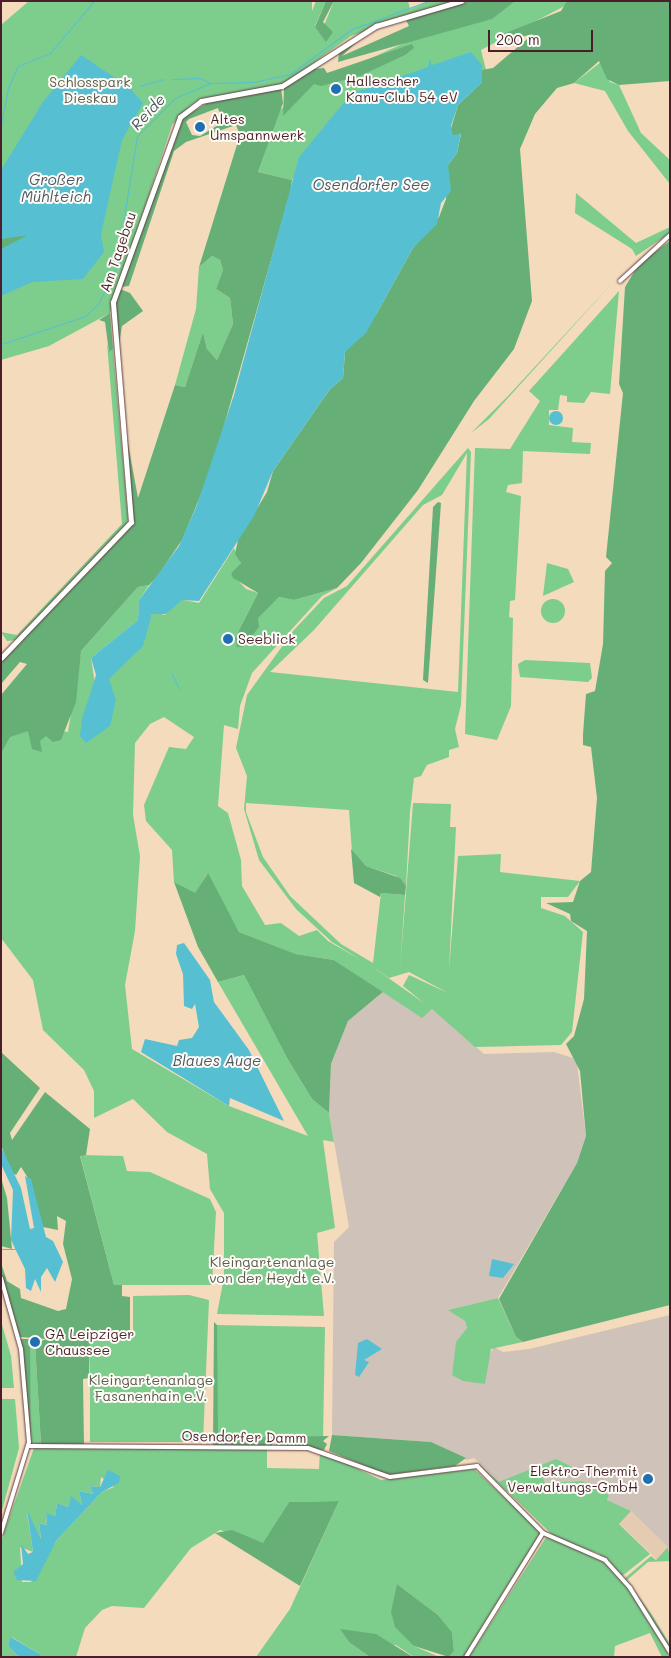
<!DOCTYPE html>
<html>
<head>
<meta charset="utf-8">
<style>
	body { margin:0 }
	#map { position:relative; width:671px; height:1658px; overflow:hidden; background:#f3dbbc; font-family:Mali,sans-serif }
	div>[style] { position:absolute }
	.built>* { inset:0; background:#e6cbb3; transform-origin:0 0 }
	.industrial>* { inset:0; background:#cec2b9 }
	.green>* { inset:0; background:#7dcd8d; transform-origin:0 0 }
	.round { border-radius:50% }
	.forest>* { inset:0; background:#66b078 }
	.water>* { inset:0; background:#56c0d2 }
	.stream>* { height:1px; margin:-0.5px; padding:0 0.5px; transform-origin:0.5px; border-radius:0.5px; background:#56c0d2 }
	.roads { filter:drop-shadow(0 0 1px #633b41) drop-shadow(0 0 1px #633b41) }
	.minor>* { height:4px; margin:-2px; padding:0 2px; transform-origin:2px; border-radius:2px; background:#fff }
	.tertiary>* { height:5px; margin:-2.5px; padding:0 2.5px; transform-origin:2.5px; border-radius:2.5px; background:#fff }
	.dots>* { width:14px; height:14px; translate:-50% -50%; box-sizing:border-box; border:2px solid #fdfcf7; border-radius:50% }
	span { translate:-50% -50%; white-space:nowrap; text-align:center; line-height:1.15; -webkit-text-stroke:4px #fdfcf7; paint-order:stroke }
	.poi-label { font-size:14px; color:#4a1f2b }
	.left { translate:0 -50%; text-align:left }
	.right { translate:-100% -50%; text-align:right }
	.park-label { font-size:14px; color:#5c5c4d }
	.street-label { font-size:14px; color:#4a1f2b }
	.water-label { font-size:15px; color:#4e5765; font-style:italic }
	.frame { position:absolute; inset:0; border:2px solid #4a1f2b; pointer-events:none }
	.scale { position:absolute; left:488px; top:30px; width:105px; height:22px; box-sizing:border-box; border:2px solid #4a1f2b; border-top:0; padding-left:6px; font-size:15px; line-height:18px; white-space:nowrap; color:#4a1f2b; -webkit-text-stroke:4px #fdfcf7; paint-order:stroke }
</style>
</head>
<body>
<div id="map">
	<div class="built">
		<i style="left:631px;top:1511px;width:52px;height:17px;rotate:44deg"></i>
	</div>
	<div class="industrial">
		<i style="clip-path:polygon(386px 990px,422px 1017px,432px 1008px,484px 1054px,554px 1052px,573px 1058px,577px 1064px,586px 1136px,577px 1163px,498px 1298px,449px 1310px,465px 1321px,467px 1328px,457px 1342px,452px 1375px,485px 1384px,487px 1359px,494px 1347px,503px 1352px,529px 1349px,670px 1315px,670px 1549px,631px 1511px,607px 1500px,609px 1495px,582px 1481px,545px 1483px,542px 1474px,570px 1467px,499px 1482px,474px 1458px,467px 1460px,431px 1442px,332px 1435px,334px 1242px,349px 1227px,329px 1113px,331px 1064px,348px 1021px)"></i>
	</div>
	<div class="green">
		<i style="clip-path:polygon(29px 1px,312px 1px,312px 11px,316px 1px,326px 1px,315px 26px,321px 33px,334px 1px,408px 1px,410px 9px,430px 1px,456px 1px,351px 36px,282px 85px,200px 99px,190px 106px,172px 125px,110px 313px,49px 346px,1px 360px,1px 25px)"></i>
		<i style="clip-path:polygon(498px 1px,574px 1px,481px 50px,486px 70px,436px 66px,331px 119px,292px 180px,258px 172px,280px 110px,309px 86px)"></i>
		<i style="clip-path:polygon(601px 62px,610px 82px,619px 85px,641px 133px,670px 160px,670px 184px,628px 131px,605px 91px,574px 83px)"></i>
		<i style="clip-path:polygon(576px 193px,636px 243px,670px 227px,670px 233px,636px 256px,632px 249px,575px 213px)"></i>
		<i style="clip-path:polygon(212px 256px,220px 260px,223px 270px,216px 289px,230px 298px,233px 324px,217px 360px,207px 349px,203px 332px,185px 387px,175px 385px,196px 309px,199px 267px)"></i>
		<i style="clip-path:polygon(615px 280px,489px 419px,471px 433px,507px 397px)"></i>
		<i style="clip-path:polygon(619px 291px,610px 394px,591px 392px,584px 403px,567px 402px,567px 396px,560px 395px,558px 410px,549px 410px,549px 425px,573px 428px,572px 442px,591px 443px,590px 454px,523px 451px,522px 483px,508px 485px,506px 492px,521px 496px,515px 600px,510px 601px,509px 617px,513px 618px,511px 706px,497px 740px,465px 734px,475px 448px,510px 449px,540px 401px,529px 391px)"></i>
		<i style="clip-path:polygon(107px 343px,109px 351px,113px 349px,128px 519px,126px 525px,17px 640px,7px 641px,1px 632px,17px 635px,122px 524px)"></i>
		<i style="clip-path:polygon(evenodd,468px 448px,471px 452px,461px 705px,455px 729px,459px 747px,449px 750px,449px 757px,427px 765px,421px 776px,414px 778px,410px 812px,406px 886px,396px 876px,366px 866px,352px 852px,349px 810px,246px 803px,246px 812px,263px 857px,290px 896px,341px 944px,373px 963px,381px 893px,405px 895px,400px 969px,413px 803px,451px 804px,450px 827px,456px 827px,449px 970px,458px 856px,501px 854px,500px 872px,580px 881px,568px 897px,541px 897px,541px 908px,565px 916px,583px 932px,572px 1032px,561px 1045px,475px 1047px,432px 1009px,422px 1018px,334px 960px,296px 954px,239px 932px,207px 874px,195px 894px,174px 882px,172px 850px,146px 821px,144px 805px,169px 747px,186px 749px,194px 737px,164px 717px,150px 724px,135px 743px,133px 815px,140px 856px,135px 931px,125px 985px,132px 1049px,229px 1106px,308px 1136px,218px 982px,244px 975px,287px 1058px,312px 1099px,329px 1113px,334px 1142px,323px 1140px,335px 1228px,317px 1233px,324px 1316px,217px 1314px,224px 1277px,224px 1213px,210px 1189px,207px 1154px,167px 1132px,133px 1099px,94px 1118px,94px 1091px,84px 1070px,43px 1030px,33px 980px,1px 938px,1px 723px,68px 732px,81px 651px,138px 587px,149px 585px,139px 600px,138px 620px,91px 658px,95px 684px,81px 728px,114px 705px,107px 676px,137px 650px,153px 612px,165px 615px,179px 599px,199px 603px,234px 548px,241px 563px,231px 573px,246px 589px,258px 593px,235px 638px,279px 597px,294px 600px,337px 588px,322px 596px,252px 673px,240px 706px,238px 729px,224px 725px,218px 806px,228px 813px,241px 860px,242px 886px,265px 925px,281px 923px,299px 936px,317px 930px,328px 941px,361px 960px,332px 942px,296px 909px,259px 860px,244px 809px,247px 776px,236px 748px,247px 695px,294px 630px,324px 598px,347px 586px,468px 448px,467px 453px,458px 692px,270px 672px,314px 630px,423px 505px,442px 495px,467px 453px,468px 448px,367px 963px,389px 978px,409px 972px,448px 993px,409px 975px,403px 986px,424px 1003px,367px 963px)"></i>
		<i style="clip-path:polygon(547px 563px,568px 569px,574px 582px,543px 596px)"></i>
		<i class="round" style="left:541px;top:599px;width:24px;height:24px"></i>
		<i style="clip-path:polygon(525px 660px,590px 663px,592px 678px,588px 682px,520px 677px,518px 664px)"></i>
		<i style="clip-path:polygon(80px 1155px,123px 1156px,127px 1171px,150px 1172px,210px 1199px,216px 1212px,212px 1285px,114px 1285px)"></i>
		<i style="clip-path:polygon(189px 1295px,209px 1300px,203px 1442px,90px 1442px,90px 1336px,133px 1338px,133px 1296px)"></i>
		<i style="clip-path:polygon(498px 1298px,516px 1337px,523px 1342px,491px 1349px,485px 1384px,463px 1381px,452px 1375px,456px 1342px,467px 1328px,465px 1321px,448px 1310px)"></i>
		<i style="clip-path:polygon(1px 1321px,11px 1356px,14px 1388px,1px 1388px)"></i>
		<i style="left:217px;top:1325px;width:108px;height:111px;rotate:1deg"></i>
		<i style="clip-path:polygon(29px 1339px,41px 1339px,35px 1344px,41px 1444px,31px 1443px)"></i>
		<i style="clip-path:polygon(1px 1399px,15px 1399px,19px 1448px,1px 1514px)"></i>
		<i style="clip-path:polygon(evenodd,34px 1448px,267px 1448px,267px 1468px,319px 1469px,320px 1451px,381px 1480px,474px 1469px,542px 1533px,465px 1657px,449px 1657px,454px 1651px,452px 1632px,438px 1615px,397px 1584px,414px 1646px,439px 1657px,414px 1657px,396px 1645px,350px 1643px,370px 1657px,256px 1657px,290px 1609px,339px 1501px,289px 1502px,263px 1544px,220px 1530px,191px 1548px,144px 1608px,112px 1606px,102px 1610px,85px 1628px,76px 1657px,43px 1656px,12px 1637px,8px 1646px,19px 1657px,1px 1657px,1px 1541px,34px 1448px,101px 1477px,114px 1487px,102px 1492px,56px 1541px,31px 1582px,22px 1582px,20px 1547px,33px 1552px,27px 1512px,41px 1539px,39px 1523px,47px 1525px,46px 1514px,55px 1516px,57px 1503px,68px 1507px,71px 1497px,82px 1505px,79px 1491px,93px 1494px,90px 1486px,100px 1487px,101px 1477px)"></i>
		<i style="clip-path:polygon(472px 1458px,499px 1482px,556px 1459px,572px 1467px,542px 1474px,545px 1483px,582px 1481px,609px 1495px,607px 1500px,631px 1511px,619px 1524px,650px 1554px,622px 1576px,598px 1553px,559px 1541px)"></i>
		<i style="clip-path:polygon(547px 1536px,600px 1558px,625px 1583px,670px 1657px,662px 1657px,650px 1633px,615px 1646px,614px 1657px,469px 1657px)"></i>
		<i style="clip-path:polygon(668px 1547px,670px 1561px,648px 1562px,627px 1580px,652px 1615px,669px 1643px,670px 1648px,624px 1579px,651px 1556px,656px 1560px)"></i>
	</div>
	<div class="forest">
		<i style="clip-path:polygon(326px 1px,334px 1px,323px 22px,333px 32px,326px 42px,315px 27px)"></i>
		<i style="clip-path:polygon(466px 1px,515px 1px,492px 19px,338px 62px,339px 52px,361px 38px,342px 56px,409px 26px,406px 20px,385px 25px)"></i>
		<i style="clip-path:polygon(567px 1px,670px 1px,670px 81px,619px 85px,607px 79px,599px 61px,574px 83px,557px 88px,535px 114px,520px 149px,532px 301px,514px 349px,474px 401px,418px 490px,361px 563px,337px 588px,294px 600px,279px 597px,258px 618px,259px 627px,243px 647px,237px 647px,235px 638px,258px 593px,233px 578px,231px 573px,241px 563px,235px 554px,238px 540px,267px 492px,273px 471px,330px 389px,343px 378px,345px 352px,377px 313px,413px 248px,439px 217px,446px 199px,448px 165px,457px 153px,461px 134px,453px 136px,450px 132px,458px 105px,482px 82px,481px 70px,493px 68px,533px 34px,506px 41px,500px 39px,503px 34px,561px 11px)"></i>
		<i style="clip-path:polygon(412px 44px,414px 48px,405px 55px,360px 76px,321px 86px,314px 84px,283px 116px,284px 88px,313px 69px,324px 68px,327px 73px)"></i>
		<i style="clip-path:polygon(evenodd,281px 88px,283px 103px,258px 172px,292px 180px,290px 193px,212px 468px,182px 540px,157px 577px,149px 585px,138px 587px,81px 651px,76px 702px,61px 740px,53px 742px,46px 736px,40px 741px,42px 752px,32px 749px,28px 731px,10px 737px,1px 753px,1px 695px,27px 664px,20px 662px,1px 684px,1px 660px,131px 525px,124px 422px,138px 498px,175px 385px,185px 387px,203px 332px,207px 349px,217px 360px,233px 324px,230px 298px,216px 289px,223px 270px,220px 260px,212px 256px,199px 267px,240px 135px,236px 125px,186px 142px,174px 151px,129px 286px,120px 287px,181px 119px,214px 99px,281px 88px,218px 108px,223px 122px,200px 136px,192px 135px,186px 122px,189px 119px,218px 108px)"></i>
		<i style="clip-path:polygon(27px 233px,24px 241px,1px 249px,1px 239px)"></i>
		<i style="clip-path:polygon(670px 241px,670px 1305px,523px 1342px,516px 1337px,499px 1299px,577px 1163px,586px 1136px,580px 1071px,566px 1044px,574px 1036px,584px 999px,587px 931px,571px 921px,570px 914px,546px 903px,573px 902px,580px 881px,591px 872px,597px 798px,591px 747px,583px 745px,583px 734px,586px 694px,595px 691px,603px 644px,605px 571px,612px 563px,606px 557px,623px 393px,619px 384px,625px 287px,639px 264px)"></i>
		<i style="clip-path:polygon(120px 289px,130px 293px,143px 311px,122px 326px,119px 344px,114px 305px)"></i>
		<i style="clip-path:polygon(110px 313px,113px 349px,109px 352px,105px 322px,99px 320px)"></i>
		<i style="clip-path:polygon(438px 502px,441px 503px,428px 683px,423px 680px,433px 507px)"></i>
		<i style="clip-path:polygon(351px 849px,366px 866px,400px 878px,406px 886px,405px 895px,381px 893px,380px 897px,354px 883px)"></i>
		<i style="clip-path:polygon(208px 873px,239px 932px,296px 954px,334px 960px,383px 992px,348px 1021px,331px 1064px,329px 1113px,312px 1099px,287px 1058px,244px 975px,218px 982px,198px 947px,174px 882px,195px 893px)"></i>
		<i style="clip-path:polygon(1px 1052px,40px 1088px,10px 1133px,12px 1140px,45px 1092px,90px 1129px,86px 1155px,80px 1156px,114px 1285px,122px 1285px,122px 1296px,130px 1297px,130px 1338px,90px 1337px,89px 1378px,83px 1379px,84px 1445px,41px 1444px,35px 1344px,46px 1339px,20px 1337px,1px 1275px,1px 1263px,7px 1281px,20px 1289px,21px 1298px,58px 1311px,66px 1309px,72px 1279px,63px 1244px,66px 1221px,57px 1216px,58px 1230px,43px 1227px,30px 1181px,21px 1167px,16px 1175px,11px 1172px,1px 1145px)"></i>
		<i style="clip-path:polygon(1px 1178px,7px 1198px,12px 1249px,1px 1246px)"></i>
		<i style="clip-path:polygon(214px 1322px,217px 1325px,218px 1436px,273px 1437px,272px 1447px,213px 1445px)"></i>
		<i style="clip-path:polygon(20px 1339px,29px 1339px,30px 1344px,31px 1443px)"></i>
		<i style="clip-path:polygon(332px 1435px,431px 1442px,466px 1458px,455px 1466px,387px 1475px,329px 1451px)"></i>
		<i style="clip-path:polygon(329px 1436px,323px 1441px,327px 1444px,324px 1450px,276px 1446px,276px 1437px)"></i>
		<i style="clip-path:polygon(339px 1501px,300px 1586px,215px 1533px,232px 1530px,263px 1543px,289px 1502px)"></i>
		<i style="clip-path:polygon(397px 1584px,438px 1615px,452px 1632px,454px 1651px,449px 1657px,414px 1646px,395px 1627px,391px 1612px)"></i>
		<i style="clip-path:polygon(340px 1629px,376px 1634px,413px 1657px,370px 1657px,350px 1643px)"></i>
	</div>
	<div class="water">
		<i style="clip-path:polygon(471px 52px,482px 65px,482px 82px,458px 105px,451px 126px,453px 136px,461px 133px,457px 153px,448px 165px,451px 191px,441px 203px,437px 224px,413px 248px,366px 333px,345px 352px,343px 378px,330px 389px,273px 471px,254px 516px,199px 601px,182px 600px,166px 614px,152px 614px,143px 646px,109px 679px,116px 700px,110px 726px,86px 743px,80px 736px,82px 719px,96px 675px,91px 658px,138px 620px,139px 600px,179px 546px,197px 505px,234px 395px,299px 157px,351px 94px,428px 67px,430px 59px,432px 65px)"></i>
		<i style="clip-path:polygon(81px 55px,130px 88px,143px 103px,122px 140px,101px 234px,104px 252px,83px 279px,32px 282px,1px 296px,1px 249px,28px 235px,1px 239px,1px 170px,43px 102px)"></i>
		<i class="round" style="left:549px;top:411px;width:14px;height:14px"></i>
		<i style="clip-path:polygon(184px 943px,210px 980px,214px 1002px,249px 1050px,284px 1121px,230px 1098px,229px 1106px,141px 1052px,145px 1039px,177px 1046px,179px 1040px,192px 1038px,199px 1027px,195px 1004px,192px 1009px,184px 1006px,183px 974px,176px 954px,177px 945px)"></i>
		<i style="clip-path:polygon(2px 1149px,21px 1188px,30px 1229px,34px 1228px,25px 1176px,31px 1179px,46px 1237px,53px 1241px,63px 1262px,55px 1282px,47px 1268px,41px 1277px,41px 1292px,35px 1279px,31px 1291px,26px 1288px,25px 1269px,11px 1240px,13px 1190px,1px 1164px)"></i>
		<i style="clip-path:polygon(492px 1259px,514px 1264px,503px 1278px,489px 1276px)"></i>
		<i style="clip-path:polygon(367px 1339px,382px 1349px,364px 1360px,369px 1362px,359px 1377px,355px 1375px,358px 1343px)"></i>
		<i style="clip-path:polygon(108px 1470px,120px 1476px,119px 1483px,102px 1492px,56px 1541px,36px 1581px,17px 1580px,13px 1572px,23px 1564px,21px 1544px,28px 1554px,33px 1552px,27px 1510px,41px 1539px,39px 1523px,47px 1525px,46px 1513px,55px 1516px,57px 1503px,68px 1507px,71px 1496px,82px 1505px,79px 1491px,93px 1494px,90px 1486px,100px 1487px)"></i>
		<i style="clip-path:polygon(11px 1637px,43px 1656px,45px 1657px,19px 1657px,8px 1646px)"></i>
	</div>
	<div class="stream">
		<i style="left:172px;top:79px;width:28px;rotate:-2deg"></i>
		<i style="left:200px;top:78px;width:11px;rotate:27deg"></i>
		<i style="left:140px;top:86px;width:24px;rotate:-17deg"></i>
		<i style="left:1px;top:124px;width:37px;rotate:-79deg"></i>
		<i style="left:8px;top:88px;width:24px;rotate:-66deg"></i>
		<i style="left:18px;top:66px;width:35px;rotate:-22deg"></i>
		<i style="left:50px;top:53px;width:68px;rotate:-49.8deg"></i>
		<i style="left:1px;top:344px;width:89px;rotate:-18.4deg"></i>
		<i style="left:85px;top:316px;width:18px;rotate:-43deg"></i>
		<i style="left:98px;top:304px;width:40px;rotate:-63.4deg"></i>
		<i style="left:116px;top:268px;width:134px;rotate:-81deg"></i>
		<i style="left:137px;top:136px;width:54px;rotate:-45deg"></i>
		<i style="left:175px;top:98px;width:39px;rotate:-23deg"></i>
		<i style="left:211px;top:83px;width:42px;rotate:-1.4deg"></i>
		<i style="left:253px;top:82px;width:38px;rotate:-12deg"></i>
		<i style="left:290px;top:74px;width:77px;rotate:-36deg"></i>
		<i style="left:352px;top:29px;width:81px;rotate:-20.2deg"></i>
		<i style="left:172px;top:674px;width:17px;rotate:65deg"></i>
		<i style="left:1px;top:1249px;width:16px"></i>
	</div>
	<div class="roads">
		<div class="minor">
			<i style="left:620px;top:281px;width:68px;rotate:-42.6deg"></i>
			<i style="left:1px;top:1278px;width:74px;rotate:74.3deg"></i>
			<i style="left:21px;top:1349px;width:93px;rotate:85.1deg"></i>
			<i style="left:29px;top:1442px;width:95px;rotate:107.1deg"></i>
			<i style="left:29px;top:1446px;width:279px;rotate:0.4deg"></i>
			<i style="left:308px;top:1448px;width:87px;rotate:19.5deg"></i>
			<i style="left:390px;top:1477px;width:88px;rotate:-7.2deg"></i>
			<i style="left:477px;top:1466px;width:94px;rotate:45.4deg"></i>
			<i style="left:543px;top:1533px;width:68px;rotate:23.5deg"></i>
			<i style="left:605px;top:1560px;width:38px;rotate:48deg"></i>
			<i style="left:630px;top:1588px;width:75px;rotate:58deg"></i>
			<i style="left:466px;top:1657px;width:146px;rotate:-58.2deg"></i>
		</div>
		<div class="tertiary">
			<i style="left:1px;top:658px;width:188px;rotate:-46.3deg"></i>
			<i style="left:131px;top:522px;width:221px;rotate:-94.7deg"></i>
			<i style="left:113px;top:302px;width:197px;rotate:-70.1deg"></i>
			<i style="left:180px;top:117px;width:26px;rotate:-37deg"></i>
			<i style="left:201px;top:101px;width:82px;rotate:-10.5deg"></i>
			<i style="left:282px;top:86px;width:112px;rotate:-32.6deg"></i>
			<i style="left:376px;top:26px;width:89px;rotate:-16.4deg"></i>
		</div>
	</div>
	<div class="dots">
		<i style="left:336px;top:89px;background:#1f6fb2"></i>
		<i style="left:200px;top:127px;background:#1f6fb2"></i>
		<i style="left:228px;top:639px;background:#1f6fb2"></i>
		<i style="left:35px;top:1342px;background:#1f6fb2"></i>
		<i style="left:648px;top:1479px;background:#1f6fb2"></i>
	</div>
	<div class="poi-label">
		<span class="left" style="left:346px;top:89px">Hallescher<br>Kanu-Club 54 eV</span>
		<span class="left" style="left:210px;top:127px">Altes<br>Umspannwerk</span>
		<span class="left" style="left:238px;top:639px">Seeblick</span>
		<span class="left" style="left:45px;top:1342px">GA Leipziger<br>Chaussee</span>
		<span class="right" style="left:638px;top:1479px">Elektro-Thermit<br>Verwaltungs-GmbH</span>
	</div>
	<div class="park-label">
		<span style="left:90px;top:90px">Schlosspark<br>Dieskau</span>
		<span style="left:272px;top:1270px">Kleingartenanlage<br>von der Heydt e.V.</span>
		<span style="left:151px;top:1388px">Kleingartenanlage<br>Fasanenhain e.V.</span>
	</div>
	<div class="street-label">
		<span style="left:118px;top:252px;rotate:-71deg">Am Tagebau</span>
		<span style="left:244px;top:1437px;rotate:1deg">Osendorfer Damm</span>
	</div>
	<div class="water-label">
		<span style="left:148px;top:112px;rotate:-47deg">Reide</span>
		<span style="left:56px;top:188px">Großer<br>Mühlteich</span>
		<span style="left:371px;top:185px">Osendorfer See</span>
		<span style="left:217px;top:1061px">Blaues Auge</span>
	</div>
	<div class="frame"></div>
	<div class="scale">200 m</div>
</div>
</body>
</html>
